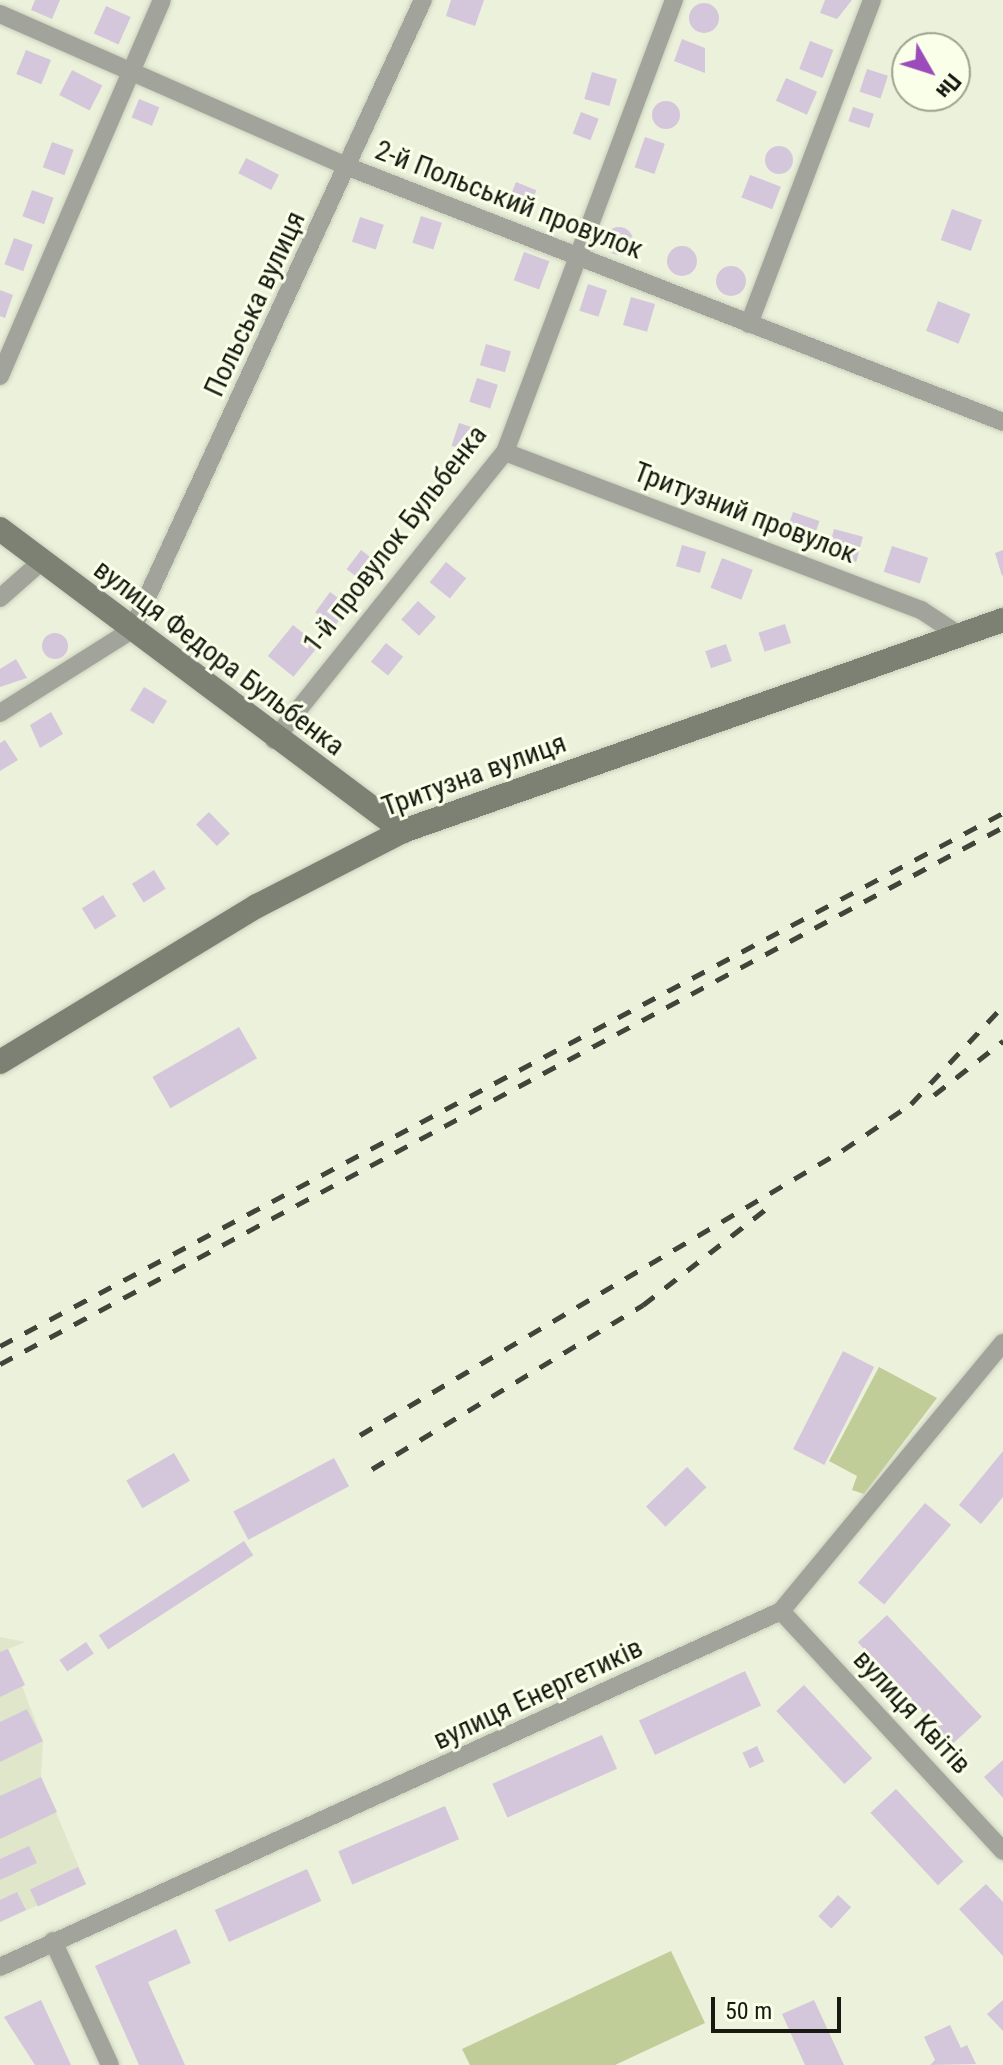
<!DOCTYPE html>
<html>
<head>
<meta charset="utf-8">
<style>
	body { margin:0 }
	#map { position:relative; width:1003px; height:2065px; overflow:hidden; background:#ebf1db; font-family:"Roboto Condensed",sans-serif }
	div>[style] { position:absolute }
	.built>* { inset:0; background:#dfe6c9 }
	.green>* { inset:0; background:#c1cd98 }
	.building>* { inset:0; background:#d5c7db; transform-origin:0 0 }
	.round { border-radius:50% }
	.roads { filter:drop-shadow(0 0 2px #c9cfbb) drop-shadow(0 0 2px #c9cfbb) }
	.street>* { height:18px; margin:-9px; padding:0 9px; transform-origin:9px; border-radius:9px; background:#a2a49b }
	.secondary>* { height:24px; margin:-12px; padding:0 12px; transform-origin:12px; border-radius:12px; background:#7d8173 }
	.rail>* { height:5px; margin-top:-2.5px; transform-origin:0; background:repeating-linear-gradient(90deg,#42443a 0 14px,transparent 0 28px) }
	span { translate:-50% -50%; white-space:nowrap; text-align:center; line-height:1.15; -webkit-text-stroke:6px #f9ffe8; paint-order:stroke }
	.street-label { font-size:28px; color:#181a12 }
	.north { position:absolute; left:891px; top:32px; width:80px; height:80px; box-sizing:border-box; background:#f9ffe8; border:2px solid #9fa392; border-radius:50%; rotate:129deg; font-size:22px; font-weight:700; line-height:32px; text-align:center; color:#181a12 }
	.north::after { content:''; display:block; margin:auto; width:28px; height:36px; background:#9c4bbb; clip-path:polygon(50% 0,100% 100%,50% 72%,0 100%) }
	.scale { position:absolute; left:711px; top:1997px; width:130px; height:36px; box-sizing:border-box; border:4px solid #181a12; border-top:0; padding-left:10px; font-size:24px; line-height:28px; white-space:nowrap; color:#181a12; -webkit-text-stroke:6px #f9ffe8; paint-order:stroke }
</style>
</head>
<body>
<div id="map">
	<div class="built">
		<i style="clip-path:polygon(0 1637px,25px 1642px,8px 1649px,43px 1741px,41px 1777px,86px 1884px,0 1922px)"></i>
	</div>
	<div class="green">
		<i style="clip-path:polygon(879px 1367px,937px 1398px,864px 1494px,852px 1490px,857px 1476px,829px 1461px)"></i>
		<i style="clip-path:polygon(671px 1951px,705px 2023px,615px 2065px,470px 2065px,462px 2049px)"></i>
	</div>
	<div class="building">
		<i style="clip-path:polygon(35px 0,60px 0,52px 19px,31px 10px)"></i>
		<i style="clip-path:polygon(451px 0,484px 0,475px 26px,446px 16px)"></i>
		<i style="clip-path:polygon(825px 0,852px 0,837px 19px,820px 13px)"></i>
		<i class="round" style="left:689px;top:3px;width:30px;height:30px"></i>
		<i style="left:106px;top:6px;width:27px;height:30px;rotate:24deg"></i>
		<i style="clip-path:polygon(682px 39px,705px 48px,705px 73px,674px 61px)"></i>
		<i style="left:810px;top:41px;width:25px;height:30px;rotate:21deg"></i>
		<i style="left:26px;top:50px;width:27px;height:26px;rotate:22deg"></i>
		<i style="left:867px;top:69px;width:22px;height:24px;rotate:18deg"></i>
		<i style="left:72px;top:70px;width:34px;height:28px;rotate:27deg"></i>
		<i style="left:592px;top:72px;width:26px;height:28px;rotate:16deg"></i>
		<i style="left:786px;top:78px;width:34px;height:25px;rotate:24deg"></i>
		<i style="left:139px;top:99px;width:22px;height:20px;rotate:22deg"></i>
		<i class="round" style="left:652px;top:101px;width:28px;height:28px"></i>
		<i style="left:853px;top:107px;width:22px;height:15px;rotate:18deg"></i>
		<i style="left:581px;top:112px;width:19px;height:23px;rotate:21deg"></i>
		<i style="left:645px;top:137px;width:21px;height:32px;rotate:19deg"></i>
		<i style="left:52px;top:142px;width:23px;height:27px;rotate:20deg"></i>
		<i class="round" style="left:765px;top:146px;width:28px;height:28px"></i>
		<i style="left:246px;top:158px;width:37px;height:17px;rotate:27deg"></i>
		<i style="left:750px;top:175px;width:33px;height:24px;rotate:21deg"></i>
		<i style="left:516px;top:182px;width:22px;height:28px;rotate:22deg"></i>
		<i style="left:32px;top:190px;width:23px;height:28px;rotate:20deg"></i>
		<i style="left:952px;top:209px;width:32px;height:33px;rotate:20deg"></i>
		<i style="left:421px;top:216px;width:22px;height:28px;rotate:18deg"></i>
		<i style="left:360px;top:217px;width:25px;height:26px;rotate:18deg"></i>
		<i class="round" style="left:605px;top:227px;width:28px;height:28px"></i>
		<i style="left:14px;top:238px;width:20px;height:28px;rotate:20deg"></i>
		<i class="round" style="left:667px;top:246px;width:30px;height:30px"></i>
		<i style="left:524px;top:252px;width:27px;height:30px;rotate:20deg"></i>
		<i class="round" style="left:716px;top:266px;width:30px;height:30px"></i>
		<i style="left:588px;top:284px;width:20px;height:28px;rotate:18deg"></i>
		<i style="clip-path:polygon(0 290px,13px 295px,5px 318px,0 316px)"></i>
		<i style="left:631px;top:297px;width:25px;height:29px;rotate:16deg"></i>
		<i style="left:938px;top:301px;width:35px;height:32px;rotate:22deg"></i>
		<i style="left:486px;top:344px;width:26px;height:22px;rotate:16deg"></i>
		<i style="left:477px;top:378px;width:22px;height:25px;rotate:18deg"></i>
		<i style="left:459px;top:423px;width:23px;height:24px;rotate:18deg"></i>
		<i style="left:729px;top:499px;width:20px;height:19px;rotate:15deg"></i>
		<i style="left:793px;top:512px;width:28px;height:28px;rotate:19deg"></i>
		<i style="left:834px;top:529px;width:30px;height:26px;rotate:15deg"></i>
		<i style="left:682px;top:545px;width:25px;height:22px;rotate:16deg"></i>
		<i style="left:892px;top:546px;width:38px;height:27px;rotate:18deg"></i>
		<i style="left:361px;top:550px;width:26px;height:24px;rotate:37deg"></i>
		<i style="clip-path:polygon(1003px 550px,1003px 575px,1002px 576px,995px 553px)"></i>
		<i style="left:722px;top:558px;width:33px;height:32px;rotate:21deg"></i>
		<i style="left:446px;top:562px;width:26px;height:26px;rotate:39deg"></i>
		<i style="left:330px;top:592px;width:24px;height:25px;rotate:36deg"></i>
		<i style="left:418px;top:601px;width:24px;height:25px;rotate:42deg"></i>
		<i style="left:785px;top:624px;width:20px;height:28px;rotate:72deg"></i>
		<i style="left:293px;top:625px;width:33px;height:40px;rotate:39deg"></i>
		<i class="round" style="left:42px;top:633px;width:26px;height:26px"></i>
		<i style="left:386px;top:643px;width:22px;height:24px;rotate:39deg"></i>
		<i style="left:726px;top:644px;width:18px;height:22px;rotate:71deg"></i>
		<i style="clip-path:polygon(16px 659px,27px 678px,0 687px,0 669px)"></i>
		<i style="left:144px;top:687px;width:27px;height:27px;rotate:31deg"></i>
		<i style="clip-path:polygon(51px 712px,63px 734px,40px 748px,30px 725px)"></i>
		<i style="clip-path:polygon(5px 740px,18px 760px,0 771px,0 743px)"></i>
		<i style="left:209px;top:812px;width:30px;height:18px;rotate:46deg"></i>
		<i style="left:154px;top:870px;width:22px;height:26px;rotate:58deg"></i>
		<i style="left:103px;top:895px;width:25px;height:25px;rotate:58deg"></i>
		<i style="left:239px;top:1027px;width:36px;height:100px;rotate:60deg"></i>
		<i style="left:843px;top:1351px;width:35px;height:110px;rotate:27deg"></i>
		<i style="clip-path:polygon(1003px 1451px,1003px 1497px,981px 1524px,959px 1505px)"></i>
		<i style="left:174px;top:1453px;width:32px;height:55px;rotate:60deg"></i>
		<i style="left:334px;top:1458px;width:32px;height:114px;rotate:62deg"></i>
		<i style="left:687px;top:1467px;width:28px;height:57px;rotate:46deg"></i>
		<i style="left:925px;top:1503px;width:34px;height:104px;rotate:40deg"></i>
		<i style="left:244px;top:1541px;width:17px;height:173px;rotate:57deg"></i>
		<i style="left:887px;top:1615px;width:139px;height:40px;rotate:47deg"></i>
		<i style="left:86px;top:1642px;width:14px;height:32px;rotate:56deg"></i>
		<i style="clip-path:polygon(8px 1649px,25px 1685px,0 1697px,0 1652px)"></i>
		<i style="left:745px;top:1671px;width:38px;height:117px;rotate:65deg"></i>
		<i style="left:804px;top:1685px;width:100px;height:38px;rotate:47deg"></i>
		<i style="clip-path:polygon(27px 1709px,43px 1741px,0 1762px,0 1722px)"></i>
		<i style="left:602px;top:1735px;width:37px;height:120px;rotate:66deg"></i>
		<i style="left:757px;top:1746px;width:17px;height:16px;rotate:65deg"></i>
		<i style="clip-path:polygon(1003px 1760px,1003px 1798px,984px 1777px)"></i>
		<i style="clip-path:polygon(41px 1777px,57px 1812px,0 1839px,0 1796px)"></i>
		<i style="left:896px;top:1789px;width:99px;height:35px;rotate:47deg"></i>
		<i style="left:445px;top:1806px;width:36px;height:116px;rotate:67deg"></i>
		<i style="clip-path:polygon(29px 1846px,37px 1863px,0 1880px,0 1859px)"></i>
		<i style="left:78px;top:1867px;width:19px;height:53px;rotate:65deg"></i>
		<i style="left:307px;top:1869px;width:35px;height:101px;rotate:66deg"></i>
		<i style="clip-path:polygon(986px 1884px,1003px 1902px,1003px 1956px,959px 1909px)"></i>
		<i style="clip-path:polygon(17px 1892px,26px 1910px,0 1922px,0 1900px)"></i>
		<i style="left:838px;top:1895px;width:18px;height:29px;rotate:43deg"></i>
		<i style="clip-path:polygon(176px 1929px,191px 1963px,148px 1982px,185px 2065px,139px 2065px,95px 1966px)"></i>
		<i style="clip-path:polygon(41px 2000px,71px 2065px,35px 2065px,4px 2017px)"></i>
		<i style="clip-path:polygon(814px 2000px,844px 2065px,805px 2065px,782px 2014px)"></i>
		<i style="clip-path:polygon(1003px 2000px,1003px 2031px,987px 2014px)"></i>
		<i style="clip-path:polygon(950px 2025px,961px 2048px,967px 2045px,976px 2064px,930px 2065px,935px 2060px,924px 2037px)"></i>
	</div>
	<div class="roads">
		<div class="street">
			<i style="left:0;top:14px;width:383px;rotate:23.7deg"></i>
			<i style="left:351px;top:168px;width:700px;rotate:21.28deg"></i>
			<i style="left:749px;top:324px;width:347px;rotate:-69.2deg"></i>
			<i style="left:0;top:376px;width:409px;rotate:-66.7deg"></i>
			<i style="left:505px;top:452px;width:445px;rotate:20.8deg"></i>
			<i style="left:921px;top:610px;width:45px;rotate:33.3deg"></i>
			<i style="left:0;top:598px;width:56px;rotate:-41.4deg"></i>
			<i style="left:0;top:713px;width:156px;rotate:-32.2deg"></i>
			<i style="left:132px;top:630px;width:694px;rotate:-65.21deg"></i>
			<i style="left:274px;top:740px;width:369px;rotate:-51.3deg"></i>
			<i style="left:505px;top:452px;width:483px;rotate:-69.5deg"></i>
			<i style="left:781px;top:1611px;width:327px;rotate:47.2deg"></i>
			<i style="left:53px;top:1941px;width:136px;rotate:65.3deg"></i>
			<i style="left:0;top:1967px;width:858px;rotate:-24.5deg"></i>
			<i style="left:781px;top:1611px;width:348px;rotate:-50.4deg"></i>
		</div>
		<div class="secondary">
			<i style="left:0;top:529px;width:504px;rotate:36.85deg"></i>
			<i style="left:0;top:1062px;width:301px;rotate:-31.3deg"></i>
			<i style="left:257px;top:906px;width:164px;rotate:-27.2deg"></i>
			<i style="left:403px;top:831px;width:636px;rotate:-19.38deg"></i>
		</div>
	</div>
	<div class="rail">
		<i style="left:934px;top:1095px;width:88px;rotate:-38deg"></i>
		<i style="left:0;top:1346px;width:1136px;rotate:-27.99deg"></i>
		<i style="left:0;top:1364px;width:1138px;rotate:-28.16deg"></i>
		<i style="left:360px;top:1435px;width:561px;rotate:-30.54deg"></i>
		<i style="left:843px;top:1150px;width:82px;rotate:-34.1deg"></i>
		<i style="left:911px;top:1104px;width:134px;rotate:-46.8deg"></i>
		<i style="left:372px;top:1469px;width:317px;rotate:-31.2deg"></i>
		<i style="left:643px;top:1305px;width:167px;rotate:-38deg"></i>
	</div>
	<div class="street-label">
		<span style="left:509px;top:200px;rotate:21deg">2-й Польський провулок</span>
		<span style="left:255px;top:304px;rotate:-65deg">Польська вулиця</span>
		<span style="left:745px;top:513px;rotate:21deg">Тритузний провулок</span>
		<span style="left:395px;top:539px;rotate:-52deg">1-й провулок Бульбенка</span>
		<span style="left:219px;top:658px;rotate:37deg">вулиця Федора Бульбенка</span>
		<span style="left:474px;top:775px;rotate:-20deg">Тритузна вулиця</span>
		<span style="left:538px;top:1694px;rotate:-25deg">вулиця Енергетиків</span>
		<span style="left:912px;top:1712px;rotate:47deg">вулиця Квітів</span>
	</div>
	<div class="north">Пн</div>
	<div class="scale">50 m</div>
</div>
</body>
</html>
